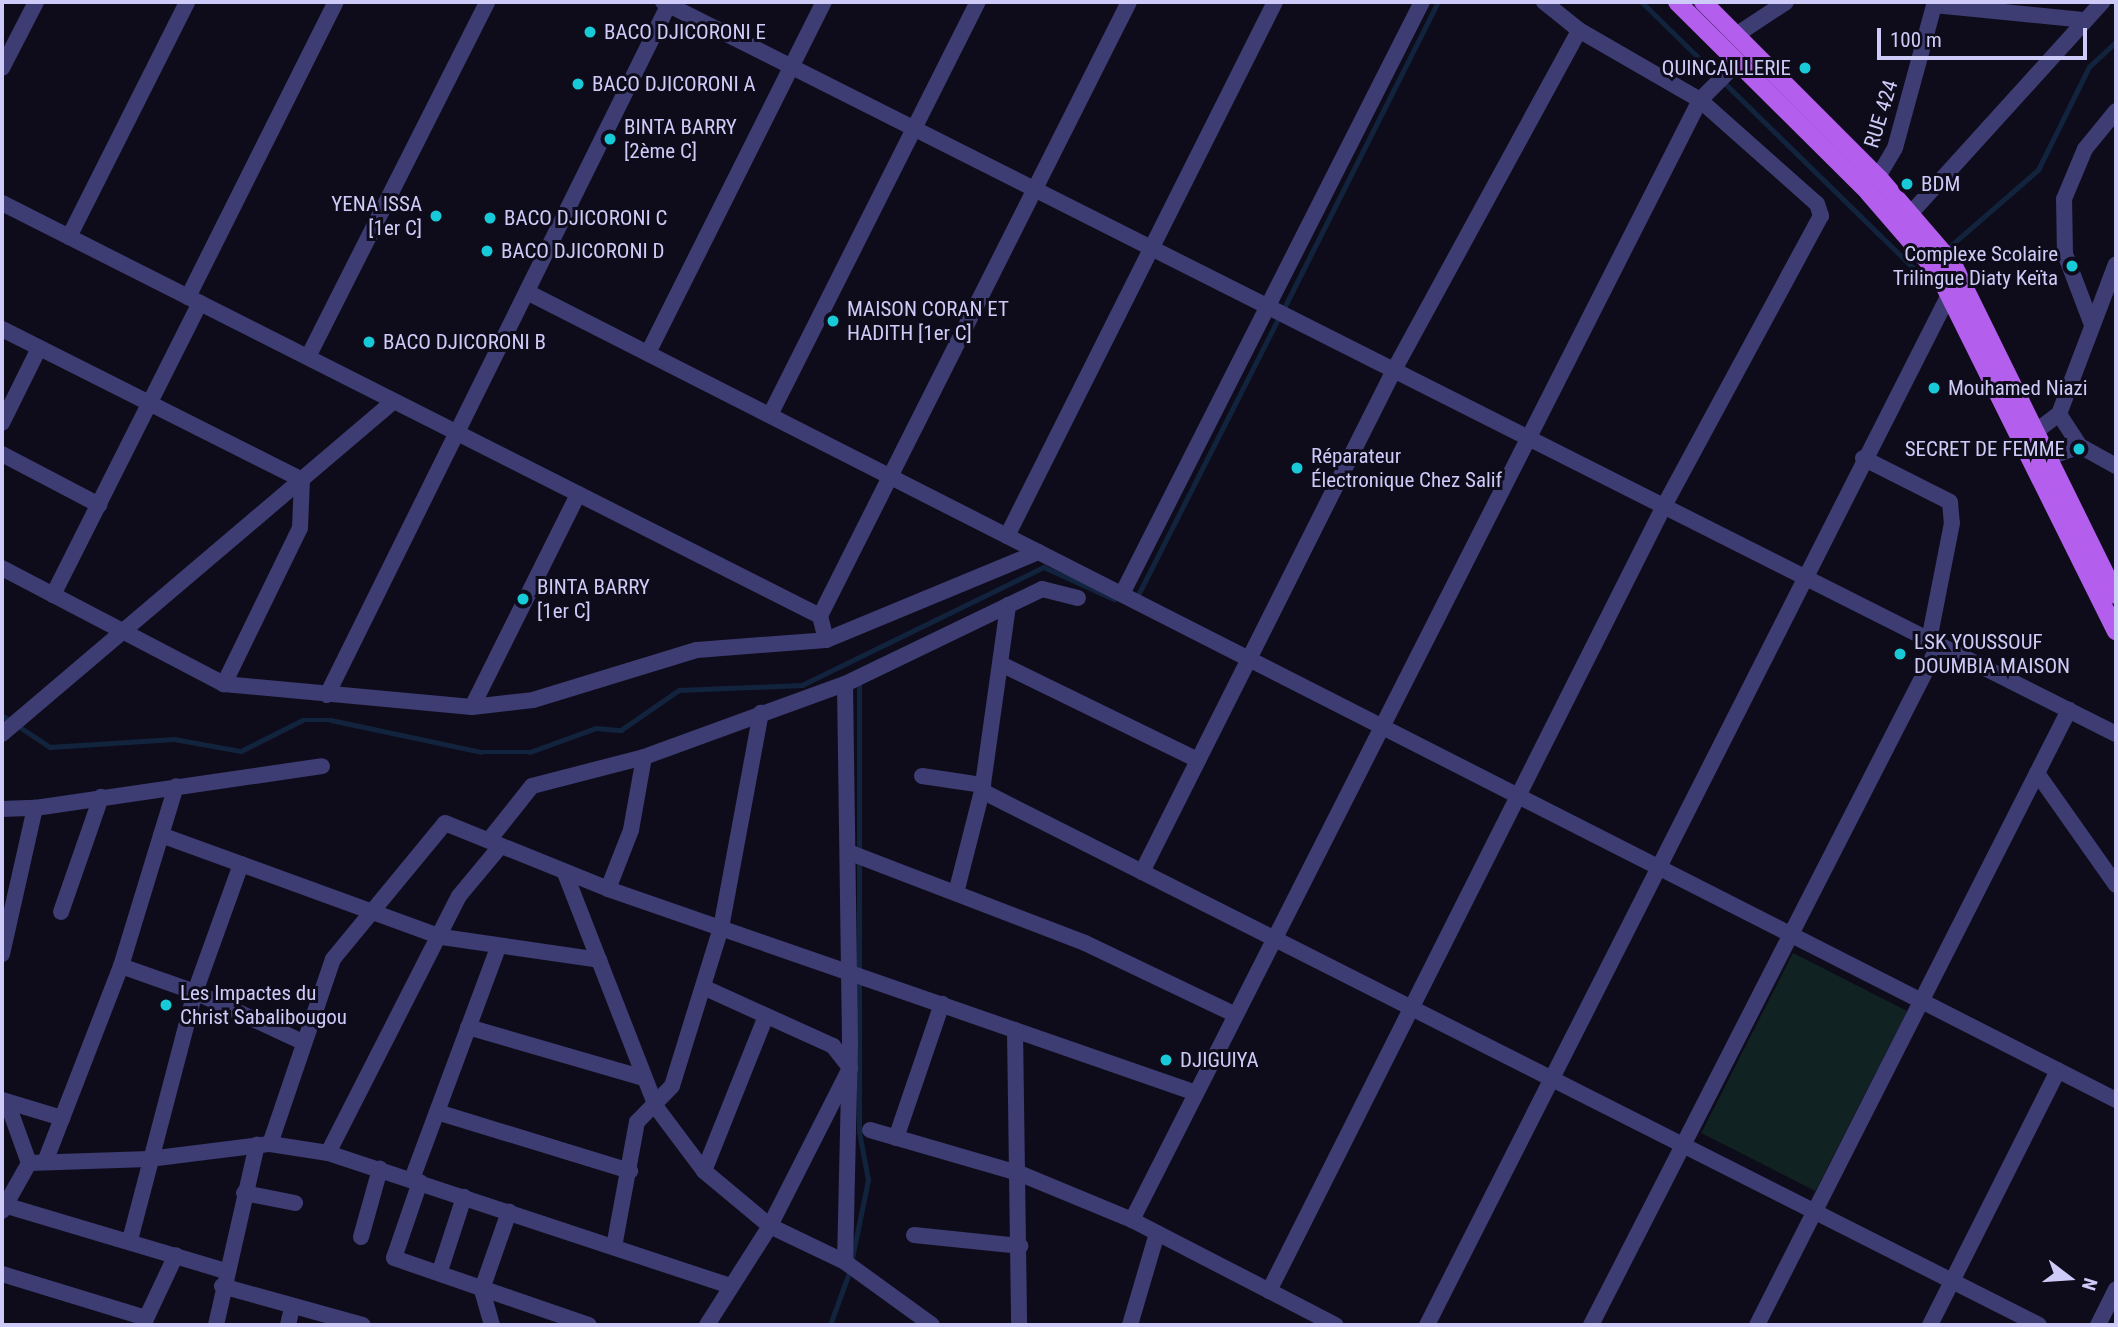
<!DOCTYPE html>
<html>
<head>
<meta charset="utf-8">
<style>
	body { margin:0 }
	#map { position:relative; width:2118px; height:1327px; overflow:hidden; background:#0e0c1a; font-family:"Roboto Condensed",sans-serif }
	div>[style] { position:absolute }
	.green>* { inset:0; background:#102322; transform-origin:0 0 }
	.stream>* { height:4.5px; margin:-2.25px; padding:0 2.25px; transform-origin:2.25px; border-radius:2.25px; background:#12243d }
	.minor>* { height:16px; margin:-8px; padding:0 8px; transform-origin:8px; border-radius:8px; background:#3d3c73 }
	.primary>* { height:18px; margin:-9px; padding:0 9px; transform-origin:9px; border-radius:9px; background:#b45eed }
	.dots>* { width:19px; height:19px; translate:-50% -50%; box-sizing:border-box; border:4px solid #0e0c1a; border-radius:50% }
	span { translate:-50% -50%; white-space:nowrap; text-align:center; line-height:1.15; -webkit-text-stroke:6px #0e0c1a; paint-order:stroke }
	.poi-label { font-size:21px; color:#cfcbf9 }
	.left { translate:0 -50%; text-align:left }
	.right { translate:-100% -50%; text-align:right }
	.street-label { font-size:21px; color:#cfcbf9 }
	.frame { position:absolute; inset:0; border:4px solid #cfcbf9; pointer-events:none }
	.north { position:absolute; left:2034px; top:1243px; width:70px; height:70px; -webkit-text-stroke:5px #0e0c1a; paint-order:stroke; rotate:107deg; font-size:19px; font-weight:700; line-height:28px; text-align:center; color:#cfcbf9 }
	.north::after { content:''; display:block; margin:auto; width:24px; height:32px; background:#cfcbf9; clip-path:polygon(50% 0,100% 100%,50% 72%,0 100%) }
	.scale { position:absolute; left:1877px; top:28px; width:210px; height:32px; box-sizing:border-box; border:4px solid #cfcbf9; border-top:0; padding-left:9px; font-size:21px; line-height:24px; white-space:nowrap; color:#cfcbf9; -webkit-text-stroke:5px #0e0c1a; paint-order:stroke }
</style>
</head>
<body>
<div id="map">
	<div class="green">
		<i style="left:1793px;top:953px;width:128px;height:202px;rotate:27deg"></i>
	</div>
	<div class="stream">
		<i style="left:1642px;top:2px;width:388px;rotate:44.4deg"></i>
		<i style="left:1919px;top:273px;width:11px;rotate:-41deg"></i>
		<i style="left:1947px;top:249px;width:121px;rotate:-41deg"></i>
		<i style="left:2038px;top:170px;width:115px;rotate:-63.7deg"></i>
		<i style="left:2089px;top:67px;width:37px;rotate:-43deg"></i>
		<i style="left:1283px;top:310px;width:345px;rotate:-63.3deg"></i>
		<i style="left:1137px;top:597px;width:314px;rotate:-63.1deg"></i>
		<i style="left:2px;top:715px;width:58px;rotate:33.7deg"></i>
		<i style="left:50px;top:747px;width:124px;rotate:-3.7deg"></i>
		<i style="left:174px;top:739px;width:68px;rotate:10.2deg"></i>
		<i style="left:241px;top:751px;width:69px;rotate:-26.6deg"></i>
		<i style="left:303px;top:720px;width:28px"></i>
		<i style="left:331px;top:720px;width:153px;rotate:12deg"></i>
		<i style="left:481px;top:752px;width:49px"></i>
		<i style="left:530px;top:752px;width:70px;rotate:-20deg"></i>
		<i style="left:596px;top:728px;width:25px;rotate:5deg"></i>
		<i style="left:621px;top:730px;width:70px;rotate:-34.6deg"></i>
		<i style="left:679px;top:690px;width:123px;rotate:-2.3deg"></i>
		<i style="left:802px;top:685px;width:269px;rotate:-26deg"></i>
		<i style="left:1044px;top:567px;width:77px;rotate:24.6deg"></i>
		<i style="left:859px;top:852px;width:170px;rotate:-90deg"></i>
		<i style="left:859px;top:971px;width:111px;rotate:-90deg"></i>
		<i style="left:852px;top:1258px;width:80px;rotate:-78.4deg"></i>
		<i style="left:868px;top:1180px;width:49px;rotate:-100.6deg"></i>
		<i style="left:859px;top:1132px;width:153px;rotate:-90deg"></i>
		<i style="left:830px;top:1325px;width:59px;rotate:-70deg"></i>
	</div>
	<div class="minor">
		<i style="left:663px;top:2px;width:1627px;rotate:26.74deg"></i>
		<i style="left:1934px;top:5px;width:152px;rotate:5.7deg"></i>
		<i style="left:1736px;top:35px;width:60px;rotate:-33.4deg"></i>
		<i style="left:2px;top:68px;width:74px;rotate:-62.7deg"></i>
		<i style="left:1872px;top:187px;width:45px;rotate:-59.5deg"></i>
		<i style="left:1895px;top:148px;width:151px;rotate:-74.7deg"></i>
		<i style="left:2px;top:203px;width:916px;rotate:26.79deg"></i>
		<i style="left:1911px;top:213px;width:285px;rotate:-47.8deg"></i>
		<i style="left:69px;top:237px;width:263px;rotate:-63.3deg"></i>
		<i style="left:527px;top:292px;width:1783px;rotate:26.95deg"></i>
		<i style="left:188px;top:297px;width:330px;rotate:-63.4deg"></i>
		<i style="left:2092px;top:325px;width:76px;rotate:-110.8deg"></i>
		<i style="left:2065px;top:254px;width:55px;rotate:-91deg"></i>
		<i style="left:2064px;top:199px;width:54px;rotate:-67.2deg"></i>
		<i style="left:2085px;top:149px;width:49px;rotate:-50.8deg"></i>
		<i style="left:2px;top:329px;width:336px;rotate:26.7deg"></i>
		<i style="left:302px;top:480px;width:48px;rotate:92.4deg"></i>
		<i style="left:300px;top:528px;width:174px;rotate:116deg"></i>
		<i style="left:648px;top:353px;width:393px;rotate:-63.4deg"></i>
		<i style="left:308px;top:357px;width:398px;rotate:-63.2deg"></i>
		<i style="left:2059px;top:414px;width:38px;rotate:57deg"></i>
		<i style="left:2080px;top:446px;width:41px;rotate:29.1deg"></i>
		<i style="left:770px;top:415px;width:462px;rotate:-63.3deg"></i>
		<i style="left:2px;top:423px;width:84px;rotate:-63.7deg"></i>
		<i style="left:2039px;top:429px;width:25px;rotate:-37deg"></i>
		<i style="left:2059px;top:414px;width:160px;rotate:-69.2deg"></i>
		<i style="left:2px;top:454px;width:110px;rotate:27.7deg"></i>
		<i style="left:1863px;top:458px;width:97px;rotate:26.8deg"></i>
		<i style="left:1950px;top:502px;width:21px;rotate:85deg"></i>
		<i style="left:1952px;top:523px;width:119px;rotate:101.1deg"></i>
		<i style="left:2036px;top:462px;width:47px;rotate:-20deg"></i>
		<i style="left:1007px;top:536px;width:597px;rotate:-63.35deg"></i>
		<i style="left:2px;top:568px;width:250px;rotate:27.6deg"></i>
		<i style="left:224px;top:684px;width:249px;rotate:5.3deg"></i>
		<i style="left:472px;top:707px;width:61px;rotate:-6.5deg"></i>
		<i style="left:533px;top:700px;width:171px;rotate:-17deg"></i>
		<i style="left:697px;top:650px;width:129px;rotate:-4.4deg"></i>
		<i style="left:826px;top:640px;width:230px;rotate:-22.5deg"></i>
		<i style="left:1122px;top:594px;width:664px;rotate:-63.13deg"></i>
		<i style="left:53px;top:595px;width:327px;rotate:-63.3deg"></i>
		<i style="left:826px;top:640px;width:25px;rotate:-104deg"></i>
		<i style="left:820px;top:616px;width:687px;rotate:-63.29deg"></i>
		<i style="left:1003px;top:665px;width:217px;rotate:26deg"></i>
		<i style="left:845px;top:684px;width:359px;rotate:89.2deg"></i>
		<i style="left:850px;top:1043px;width:219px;rotate:91.3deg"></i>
		<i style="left:327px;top:695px;width:773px;rotate:-63.67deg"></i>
		<i style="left:472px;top:707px;width:238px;rotate:-63.5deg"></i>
		<i style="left:2px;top:734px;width:514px;rotate:-40.35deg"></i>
		<i style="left:2037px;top:773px;width:137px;rotate:54.8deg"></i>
		<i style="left:922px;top:776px;width:62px;rotate:8.4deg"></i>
		<i style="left:982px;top:791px;width:1184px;rotate:26.8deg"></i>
		<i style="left:2px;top:809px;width:33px;rotate:-2deg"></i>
		<i style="left:161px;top:835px;width:299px;rotate:20deg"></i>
		<i style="left:442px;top:937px;width:159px;rotate:8.3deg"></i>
		<i style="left:489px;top:840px;width:69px;rotate:-51.5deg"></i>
		<i style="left:532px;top:786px;width:116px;rotate:-14.5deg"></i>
		<i style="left:644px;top:757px;width:214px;rotate:-20deg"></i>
		<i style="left:845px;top:684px;width:219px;rotate:-25.7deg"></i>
		<i style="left:1042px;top:589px;width:37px;rotate:14deg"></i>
		<i style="left:848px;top:852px;width:254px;rotate:21deg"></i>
		<i style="left:1085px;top:943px;width:167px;rotate:25.5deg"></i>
		<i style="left:1142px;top:872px;width:562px;rotate:-63.34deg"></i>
		<i style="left:1394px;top:370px;width:387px;rotate:-61.4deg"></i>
		<i style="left:565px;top:873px;width:251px;rotate:68.7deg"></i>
		<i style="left:656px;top:1107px;width:80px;rotate:53.1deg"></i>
		<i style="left:704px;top:1171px;width:86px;rotate:39.8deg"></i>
		<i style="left:770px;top:1226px;width:83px;rotate:25.6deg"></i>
		<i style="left:845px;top:1262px;width:107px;rotate:35.9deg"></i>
		<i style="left:608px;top:889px;width:63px;rotate:-68.7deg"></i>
		<i style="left:631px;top:830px;width:74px;rotate:-79.9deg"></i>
		<i style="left:956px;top:893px;width:105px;rotate:-75.7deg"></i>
		<i style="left:982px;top:791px;width:188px;rotate:-82deg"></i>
		<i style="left:61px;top:912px;width:122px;rotate:-70.8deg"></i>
		<i style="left:2px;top:954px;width:150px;rotate:-77.3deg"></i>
		<i style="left:35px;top:808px;width:290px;rotate:-8.3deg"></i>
		<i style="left:121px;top:966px;width:78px;rotate:19.4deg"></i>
		<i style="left:195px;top:992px;width:136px;rotate:-70.2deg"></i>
		<i style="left:703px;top:987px;width:143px;rotate:24.4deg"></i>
		<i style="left:833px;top:1046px;width:28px;rotate:52deg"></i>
		<i style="left:850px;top:1068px;width:177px;rotate:116.9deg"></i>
		<i style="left:770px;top:1226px;width:117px;rotate:122.5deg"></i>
		<i style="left:468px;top:1027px;width:183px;rotate:16.2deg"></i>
		<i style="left:1015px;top:1030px;width:295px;rotate:89.2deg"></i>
		<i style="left:2px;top:1100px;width:63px;rotate:16.7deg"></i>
		<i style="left:437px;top:1112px;width:202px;rotate:17deg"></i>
		<i style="left:870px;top:1130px;width:157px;rotate:16.2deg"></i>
		<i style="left:1021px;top:1174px;width:120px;rotate:22.5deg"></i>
		<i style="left:1132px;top:1220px;width:229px;rotate:27.3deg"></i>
		<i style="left:896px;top:1138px;width:142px;rotate:-71.1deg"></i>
		<i style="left:270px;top:1144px;width:195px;rotate:-71.2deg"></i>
		<i style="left:333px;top:959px;width:176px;rotate:-50.5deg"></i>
		<i style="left:445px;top:823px;width:176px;rotate:22deg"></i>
		<i style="left:608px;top:889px;width:622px;rotate:19.13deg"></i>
		<i style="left:328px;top:1153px;width:288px;rotate:-63deg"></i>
		<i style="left:459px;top:896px;width:61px;rotate:-50.3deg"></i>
		<i style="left:45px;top:1162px;width:210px;rotate:-68.8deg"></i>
		<i style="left:121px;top:966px;width:188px;rotate:-73deg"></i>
		<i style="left:29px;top:1163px;width:120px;rotate:-1.9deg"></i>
		<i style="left:149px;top:1159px;width:122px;rotate:-7.1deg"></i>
		<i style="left:270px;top:1144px;width:59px;rotate:8.8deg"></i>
		<i style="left:328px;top:1153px;width:421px;rotate:18.3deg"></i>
		<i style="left:704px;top:1171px;width:167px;rotate:-68.2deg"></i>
		<i style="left:412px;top:1179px;width:244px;rotate:-69.6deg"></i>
		<i style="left:420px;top:1182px;width:80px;rotate:108.9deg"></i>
		<i style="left:394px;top:1258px;width:206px;rotate:19deg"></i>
		<i style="left:244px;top:1193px;width:52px;rotate:11.1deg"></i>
		<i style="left:4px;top:1205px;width:231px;rotate:16.6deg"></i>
		<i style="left:2px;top:1211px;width:55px;rotate:-60.6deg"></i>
		<i style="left:29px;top:1163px;width:65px;rotate:-109.8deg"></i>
		<i style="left:1132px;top:1220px;width:1256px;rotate:-63.11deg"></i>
		<i style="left:1700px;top:100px;width:54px;rotate:-45deg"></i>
		<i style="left:914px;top:1235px;width:107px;rotate:5.9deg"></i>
		<i style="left:361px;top:1237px;width:71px;rotate:-74.4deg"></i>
		<i style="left:130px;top:1240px;width:256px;rotate:-75.3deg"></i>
		<i style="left:195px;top:992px;width:118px;rotate:25deg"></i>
		<i style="left:614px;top:1247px;width:127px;rotate:-79.6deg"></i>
		<i style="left:637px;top:1122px;width:50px;rotate:-45.8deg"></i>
		<i style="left:672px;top:1086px;width:165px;rotate:-72.8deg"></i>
		<i style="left:721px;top:928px;width:219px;rotate:-79.5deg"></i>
		<i style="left:440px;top:1271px;width:78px;rotate:-72deg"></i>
		<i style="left:2px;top:1274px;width:151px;rotate:17deg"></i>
		<i style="left:222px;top:1286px;width:146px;rotate:15.5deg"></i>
		<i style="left:1269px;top:1291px;width:879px;rotate:-63.29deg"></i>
		<i style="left:1664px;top:506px;width:330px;rotate:-61.6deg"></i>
		<i style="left:1821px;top:216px;width:13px;rotate:-108deg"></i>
		<i style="left:1817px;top:204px;width:157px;rotate:-138.4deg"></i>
		<i style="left:1700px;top:100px;width:140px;rotate:-150deg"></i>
		<i style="left:1579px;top:30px;width:45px;rotate:-141.3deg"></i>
		<i style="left:143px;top:1325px;width:77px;rotate:-64.8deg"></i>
		<i style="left:216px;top:1325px;width:185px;rotate:-77.2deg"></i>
		<i style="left:288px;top:1325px;width:18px;rotate:-77deg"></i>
		<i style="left:492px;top:1325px;width:37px;rotate:-106deg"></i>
		<i style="left:482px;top:1289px;width:82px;rotate:-70.7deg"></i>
		<i style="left:1130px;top:1325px;width:96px;rotate:-73.6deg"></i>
		<i style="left:1427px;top:1325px;width:1168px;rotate:-63.13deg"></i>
		<i style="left:1591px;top:1325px;width:764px;rotate:-62.9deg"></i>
		<i style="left:1757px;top:1325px;width:690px;rotate:-63.1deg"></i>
		<i style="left:1930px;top:1325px;width:285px;rotate:-63.3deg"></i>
		<i style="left:2098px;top:1325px;width:40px;rotate:-63.4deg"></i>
	</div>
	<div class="primary">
		<i style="left:1677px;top:2px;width:269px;rotate:44.8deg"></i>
		<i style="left:1868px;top:192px;width:107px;rotate:49.2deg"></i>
		<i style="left:1938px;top:273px;width:400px;rotate:63.6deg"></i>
		<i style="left:1703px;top:2px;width:250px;rotate:45deg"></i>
		<i style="left:1880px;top:179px;width:112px;rotate:49.3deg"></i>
		<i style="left:1953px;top:264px;width:369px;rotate:63.8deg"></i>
	</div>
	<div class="dots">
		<i style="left:590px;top:32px;background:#18c9d8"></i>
		<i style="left:1805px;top:68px;background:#18c9d8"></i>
		<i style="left:578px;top:84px;background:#18c9d8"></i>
		<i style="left:610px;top:139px;background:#18c9d8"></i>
		<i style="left:1907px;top:184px;background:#18c9d8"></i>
		<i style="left:436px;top:216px;background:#18c9d8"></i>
		<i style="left:490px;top:218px;background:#18c9d8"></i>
		<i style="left:487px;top:251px;background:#18c9d8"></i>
		<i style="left:2072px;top:266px;background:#18c9d8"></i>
		<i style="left:833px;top:321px;background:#18c9d8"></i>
		<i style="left:369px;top:342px;background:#18c9d8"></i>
		<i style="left:1934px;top:388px;background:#18c9d8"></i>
		<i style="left:2079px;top:449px;background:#18c9d8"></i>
		<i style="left:1297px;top:468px;background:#18c9d8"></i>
		<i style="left:523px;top:599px;background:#18c9d8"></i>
		<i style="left:1900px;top:654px;background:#18c9d8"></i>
		<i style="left:166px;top:1005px;background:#18c9d8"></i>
		<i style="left:1166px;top:1060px;background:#18c9d8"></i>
	</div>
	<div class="poi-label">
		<span class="left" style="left:604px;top:32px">BACO DJICORONI E</span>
		<span class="right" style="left:1791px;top:68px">QUINCAILLERIE</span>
		<span class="left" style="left:592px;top:84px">BACO DJICORONI A</span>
		<span class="left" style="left:624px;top:139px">BINTA BARRY<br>[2ème C]</span>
		<span class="left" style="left:1921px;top:184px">BDM</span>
		<span class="right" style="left:422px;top:216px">YENA ISSA<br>[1er C]</span>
		<span class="left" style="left:504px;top:218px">BACO DJICORONI C</span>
		<span class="left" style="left:501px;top:251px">BACO DJICORONI D</span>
		<span class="right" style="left:2058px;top:266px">Complexe Scolaire<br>Trilingue Diaty Keïta</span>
		<span class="left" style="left:847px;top:321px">MAISON CORAN ET<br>HADITH [1er C]</span>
		<span class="left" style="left:383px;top:342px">BACO DJICORONI B</span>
		<span class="left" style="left:1948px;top:388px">Mouhamed Niazi</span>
		<span class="right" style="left:2065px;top:449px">SECRET DE FEMME</span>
		<span class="left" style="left:1311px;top:468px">Réparateur<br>Électronique Chez Salif</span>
		<span class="left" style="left:537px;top:599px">BINTA BARRY<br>[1er C]</span>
		<span class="left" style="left:1914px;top:654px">LSK YOUSSOUF<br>DOUMBIA MAISON</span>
		<span class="left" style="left:180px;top:1005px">Les Impactes du<br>Christ Sabalibougou</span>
		<span class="left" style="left:1180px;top:1060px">DJIGUIYA</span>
	</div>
	<div class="street-label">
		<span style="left:1881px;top:114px;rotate:-73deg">RUE 424</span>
	</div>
	<div class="frame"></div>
	<div class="north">N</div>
	<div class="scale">100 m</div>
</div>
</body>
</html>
